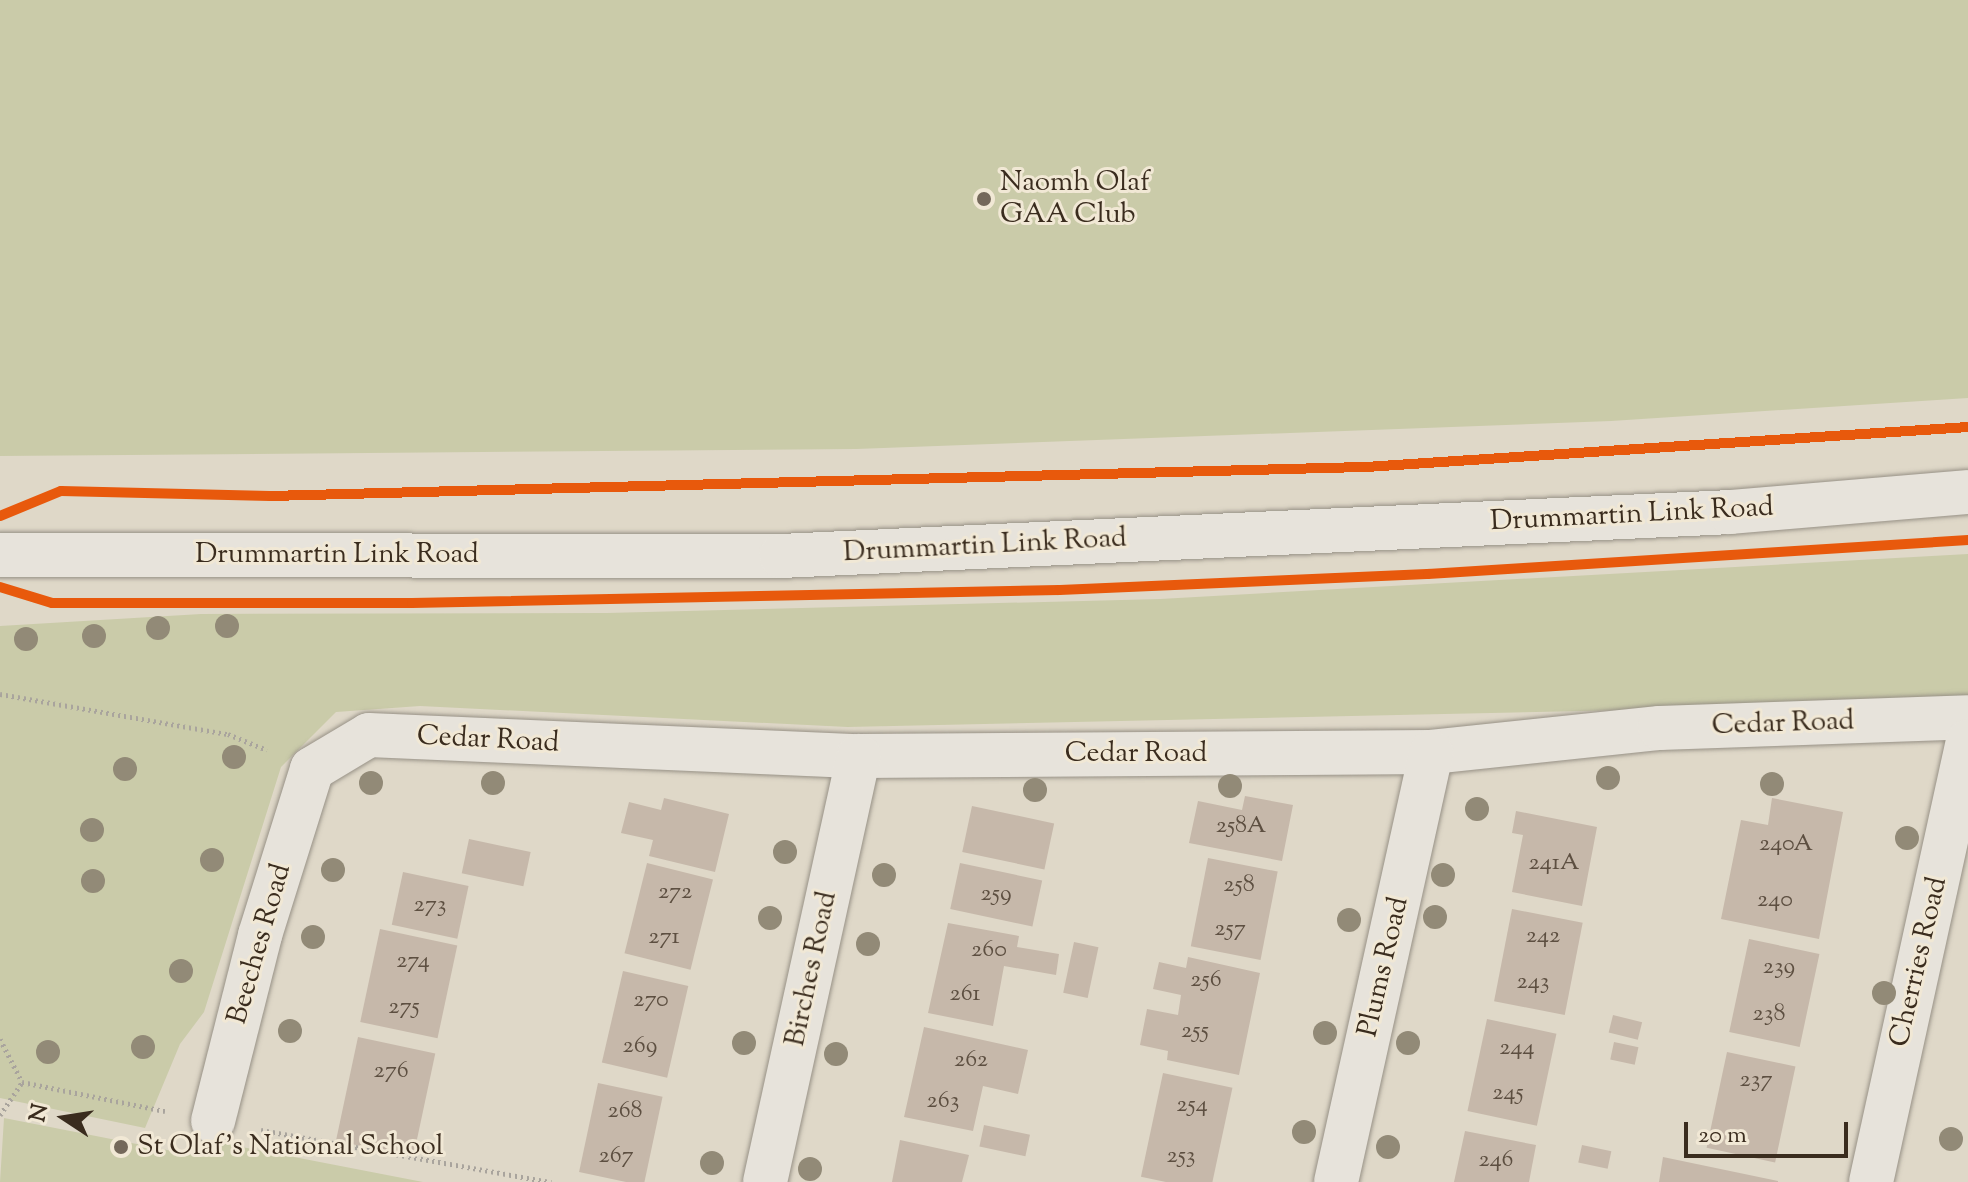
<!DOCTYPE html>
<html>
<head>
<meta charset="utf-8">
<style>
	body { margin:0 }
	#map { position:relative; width:1968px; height:1182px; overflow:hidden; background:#dfd8c8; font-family:"Sorts Mill Goudy",serif }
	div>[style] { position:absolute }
	.green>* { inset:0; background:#cacba9 }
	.building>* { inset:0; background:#c6b8aa; transform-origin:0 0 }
	.path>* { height:5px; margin-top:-2.5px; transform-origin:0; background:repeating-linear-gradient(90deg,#a9a49d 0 2px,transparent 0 6px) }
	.roads { filter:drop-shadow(0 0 2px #979186) drop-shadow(0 0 2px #979186) }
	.minor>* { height:44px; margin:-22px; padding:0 22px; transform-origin:22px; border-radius:22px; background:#e7e3db }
	.secondary>* { height:44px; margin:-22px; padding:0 22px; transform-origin:22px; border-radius:22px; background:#e7e3db }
	.cycleway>* { height:10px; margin:-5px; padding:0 5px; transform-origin:5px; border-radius:5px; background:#e8590c }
	.trees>* { width:24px; height:24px; margin:-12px; border-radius:50%; background:#928a77 }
	.dots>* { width:22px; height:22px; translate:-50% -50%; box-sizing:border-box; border:4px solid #f1e8d5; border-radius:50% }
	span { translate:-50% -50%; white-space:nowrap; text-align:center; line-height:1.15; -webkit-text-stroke:6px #f1e8d5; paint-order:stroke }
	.number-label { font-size:24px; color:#5d4f41 }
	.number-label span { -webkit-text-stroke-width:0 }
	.poi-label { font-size:28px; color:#3a2c1e }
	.left { translate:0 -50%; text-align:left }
	.street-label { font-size:28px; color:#3a2c1e }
	.north { position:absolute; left:24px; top:1078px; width:80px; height:80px; -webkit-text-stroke:6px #f1e8d5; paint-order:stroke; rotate:282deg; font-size:22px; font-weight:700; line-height:32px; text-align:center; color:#3a2c1e }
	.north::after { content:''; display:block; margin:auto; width:28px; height:36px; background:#3a2c1e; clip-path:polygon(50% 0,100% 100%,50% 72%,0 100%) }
	.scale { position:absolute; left:1684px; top:1122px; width:164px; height:36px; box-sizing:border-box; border:4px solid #3a2c1e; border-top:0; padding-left:10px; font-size:24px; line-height:28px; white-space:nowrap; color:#3a2c1e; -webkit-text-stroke:6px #f1e8d5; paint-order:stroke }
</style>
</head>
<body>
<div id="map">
	<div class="green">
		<i style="clip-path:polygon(0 0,1968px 0,1968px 398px,1611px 421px,856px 449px,0 456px)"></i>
		<i style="clip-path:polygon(1968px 554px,1968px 696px,1859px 705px,848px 727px,420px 706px,336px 712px,281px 767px,204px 1012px,180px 1044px,145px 1128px,0 1098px,0 626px,201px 614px,607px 613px,1160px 599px)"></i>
		<i style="clip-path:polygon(4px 1118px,203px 1157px,206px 1140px,423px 1182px,0 1182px)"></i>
	</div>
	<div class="building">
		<i style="clip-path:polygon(1245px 796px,1293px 805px,1282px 861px,1189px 843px,1198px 801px,1242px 810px)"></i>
		<i style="clip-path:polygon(664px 798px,729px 814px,715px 872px,649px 856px,653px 840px,621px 833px,629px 802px,661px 810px)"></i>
		<i style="clip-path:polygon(1772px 798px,1843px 812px,1819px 939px,1721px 919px,1741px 820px,1768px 825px)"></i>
		<i style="left:972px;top:806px;width:84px;height:47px;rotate:12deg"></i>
		<i style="clip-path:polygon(1516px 811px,1597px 827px,1582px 906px,1512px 892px,1523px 835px,1512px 833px)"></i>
		<i style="left:469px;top:839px;width:63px;height:35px;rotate:12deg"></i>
		<i style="left:1208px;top:858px;width:71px;height:90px;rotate:11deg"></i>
		<i style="left:647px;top:863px;width:68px;height:93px;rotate:14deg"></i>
		<i style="left:960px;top:863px;width:84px;height:47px;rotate:12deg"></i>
		<i style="left:403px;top:872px;width:67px;height:54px;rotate:12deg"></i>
		<i style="left:1512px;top:909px;width:72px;height:94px;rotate:11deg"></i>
		<i style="clip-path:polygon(948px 923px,1019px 936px,1017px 947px,1059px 954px,1056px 975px,1004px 966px,993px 1026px,928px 1013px)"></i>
		<i style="left:380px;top:929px;width:79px;height:95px;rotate:12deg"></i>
		<i style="left:1749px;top:939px;width:72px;height:95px;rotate:12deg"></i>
		<i style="left:1074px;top:942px;width:25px;height:52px;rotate:12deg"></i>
		<i style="clip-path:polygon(1188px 957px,1260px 973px,1239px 1075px,1167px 1060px,1168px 1051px,1140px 1045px,1147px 1009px,1178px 1015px,1181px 995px,1153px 989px,1159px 962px,1186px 968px)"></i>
		<i style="left:623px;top:971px;width:67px;height:94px;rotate:13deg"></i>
		<i style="left:1613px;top:1015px;width:30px;height:18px;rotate:14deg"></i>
		<i style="left:1487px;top:1019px;width:71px;height:94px;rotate:12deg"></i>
		<i style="clip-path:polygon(924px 1027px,1028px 1050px,1018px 1094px,983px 1086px,973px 1131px,904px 1117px)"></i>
		<i style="left:358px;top:1037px;width:79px;height:106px;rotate:12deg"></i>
		<i style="left:1614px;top:1042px;width:25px;height:18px;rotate:12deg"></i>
		<i style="left:1727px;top:1052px;width:70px;height:98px;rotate:12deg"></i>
		<i style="left:1163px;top:1073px;width:71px;height:106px;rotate:12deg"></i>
		<i style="left:598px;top:1083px;width:66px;height:91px;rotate:12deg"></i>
		<i style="left:984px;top:1125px;width:47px;height:22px;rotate:12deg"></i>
		<i style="clip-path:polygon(1465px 1131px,1536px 1145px,1529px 1182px,1454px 1182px)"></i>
		<i style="clip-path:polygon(900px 1140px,969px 1155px,962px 1182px,892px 1182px)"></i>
		<i style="left:1582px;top:1145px;width:30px;height:18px;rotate:12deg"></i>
		<i style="clip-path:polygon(1663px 1157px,1778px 1181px,1778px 1182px,1659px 1182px)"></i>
	</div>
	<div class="path">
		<i style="left:0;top:694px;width:231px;rotate:10deg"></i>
		<i style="left:228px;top:734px;width:42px;rotate:22.3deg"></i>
		<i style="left:0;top:1039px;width:48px;rotate:62.9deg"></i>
		<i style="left:22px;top:1082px;width:146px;rotate:11.5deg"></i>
		<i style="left:0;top:1115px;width:40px;rotate:-56deg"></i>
		<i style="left:261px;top:1130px;width:295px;rotate:10.2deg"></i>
	</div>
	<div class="roads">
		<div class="minor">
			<i style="left:213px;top:1121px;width:192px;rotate:-75.8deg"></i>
			<i style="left:260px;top:935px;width:174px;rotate:-72.6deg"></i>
			<i style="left:312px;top:769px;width:66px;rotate:-30.8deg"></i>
			<i style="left:369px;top:735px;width:490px;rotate:2.5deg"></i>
			<i style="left:859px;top:756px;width:572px;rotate:-0.4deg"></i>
			<i style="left:1431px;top:752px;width:230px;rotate:-6deg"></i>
			<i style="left:1660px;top:728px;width:308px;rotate:-2deg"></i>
			<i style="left:765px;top:1182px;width:436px;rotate:-77.6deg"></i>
			<i style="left:1336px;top:1182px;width:440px;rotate:-77.5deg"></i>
			<i style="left:1871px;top:1182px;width:451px;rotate:-77.6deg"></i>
		</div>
		<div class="secondary">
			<i style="left:0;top:555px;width:781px;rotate:0.07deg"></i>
			<i style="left:781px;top:556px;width:950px;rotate:-2.65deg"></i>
			<i style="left:1730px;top:512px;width:239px;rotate:-4.8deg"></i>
		</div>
	</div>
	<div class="cycleway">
		<i style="left:0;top:516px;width:66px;rotate:-22.3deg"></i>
		<i style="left:61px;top:491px;width:209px;rotate:1.4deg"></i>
		<i style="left:270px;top:496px;width:1096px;rotate:-1.52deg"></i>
		<i style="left:1366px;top:467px;width:603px;rotate:-3.8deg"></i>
		<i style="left:0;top:587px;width:54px;rotate:17.1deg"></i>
		<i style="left:52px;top:603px;width:360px"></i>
		<i style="left:412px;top:603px;width:647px;rotate:-1.15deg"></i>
		<i style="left:1059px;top:590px;width:369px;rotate:-2.5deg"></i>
		<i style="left:1428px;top:574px;width:541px;rotate:-3.6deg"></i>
	</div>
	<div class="trees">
		<i style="left:227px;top:626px"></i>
		<i style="left:158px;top:628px"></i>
		<i style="left:94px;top:636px"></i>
		<i style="left:26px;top:639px"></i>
		<i style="left:234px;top:757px"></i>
		<i style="left:125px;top:769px"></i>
		<i style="left:1608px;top:778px"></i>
		<i style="left:371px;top:783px"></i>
		<i style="left:493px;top:783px"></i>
		<i style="left:1772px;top:784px"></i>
		<i style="left:1230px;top:786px"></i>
		<i style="left:1035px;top:790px"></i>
		<i style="left:1477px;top:809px"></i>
		<i style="left:92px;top:830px"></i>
		<i style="left:1907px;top:838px"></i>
		<i style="left:785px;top:852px"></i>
		<i style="left:212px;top:860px"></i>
		<i style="left:333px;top:870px"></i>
		<i style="left:884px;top:875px"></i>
		<i style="left:1443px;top:875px"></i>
		<i style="left:93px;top:881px"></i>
		<i style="left:1435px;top:917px"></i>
		<i style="left:770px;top:918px"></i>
		<i style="left:1349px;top:920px"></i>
		<i style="left:313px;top:937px"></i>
		<i style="left:868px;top:944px"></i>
		<i style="left:181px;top:971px"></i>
		<i style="left:1884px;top:993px"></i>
		<i style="left:290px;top:1031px"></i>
		<i style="left:1325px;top:1033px"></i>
		<i style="left:744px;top:1043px"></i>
		<i style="left:1408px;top:1043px"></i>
		<i style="left:143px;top:1047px"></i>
		<i style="left:48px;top:1052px"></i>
		<i style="left:836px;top:1054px"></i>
		<i style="left:1304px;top:1132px"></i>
		<i style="left:1951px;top:1139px"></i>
		<i style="left:1388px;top:1147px"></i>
		<i style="left:712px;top:1163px"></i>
		<i style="left:810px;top:1169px"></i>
	</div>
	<div class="dots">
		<i style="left:984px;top:199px;background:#74685a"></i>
		<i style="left:121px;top:1147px;background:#74685a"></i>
	</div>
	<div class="number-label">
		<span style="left:1241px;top:827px">258A</span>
		<span style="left:1786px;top:845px">240A</span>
		<span style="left:1554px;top:864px">241A</span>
		<span style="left:1239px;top:886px">258</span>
		<span style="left:675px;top:893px">272</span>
		<span style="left:996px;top:895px">259</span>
		<span style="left:1775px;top:901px">240</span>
		<span style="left:430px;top:906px">273</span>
		<span style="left:1230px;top:930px">257</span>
		<span style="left:1543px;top:937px">242</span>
		<span style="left:664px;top:938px">271</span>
		<span style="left:989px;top:951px">260</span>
		<span style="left:413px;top:962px">274</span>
		<span style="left:1779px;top:968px">239</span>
		<span style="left:1206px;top:981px">256</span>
		<span style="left:1533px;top:983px">243</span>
		<span style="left:965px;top:995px">261</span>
		<span style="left:651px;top:1001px">270</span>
		<span style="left:404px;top:1008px">275</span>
		<span style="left:1769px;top:1015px">238</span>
		<span style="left:1195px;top:1032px">255</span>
		<span style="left:640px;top:1047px">269</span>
		<span style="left:1517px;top:1049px">244</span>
		<span style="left:971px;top:1061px">262</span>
		<span style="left:391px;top:1072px">276</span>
		<span style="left:1756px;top:1081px">237</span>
		<span style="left:1508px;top:1094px">245</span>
		<span style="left:943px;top:1102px">263</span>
		<span style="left:1192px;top:1106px">254</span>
		<span style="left:625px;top:1112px">268</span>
		<span style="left:616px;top:1157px">267</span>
		<span style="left:1181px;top:1157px">253</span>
		<span style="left:1496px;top:1161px">246</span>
	</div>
	<div class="poi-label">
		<span class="left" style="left:1000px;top:199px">Naomh Olaf<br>GAA Club</span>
		<span class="left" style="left:137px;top:1147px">St Olaf's National School</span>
	</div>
	<div class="street-label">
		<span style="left:1632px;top:515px;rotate:-3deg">Drummartin Link Road</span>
		<span style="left:985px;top:546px;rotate:-3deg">Drummartin Link Road</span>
		<span style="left:337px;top:555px">Drummartin Link Road</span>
		<span style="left:1783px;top:724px;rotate:-2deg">Cedar Road</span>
		<span style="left:488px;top:740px;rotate:3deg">Cedar Road</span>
		<span style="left:1136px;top:754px">Cedar Road</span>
		<span style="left:260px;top:944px;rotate:-74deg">Beeches Road</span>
		<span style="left:1919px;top:962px;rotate:-77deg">Cherries Road</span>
		<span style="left:1384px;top:967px;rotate:-77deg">Plums Road</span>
		<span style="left:812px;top:969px;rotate:-78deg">Birches Road</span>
	</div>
	<div class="north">N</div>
	<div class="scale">20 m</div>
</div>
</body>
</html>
